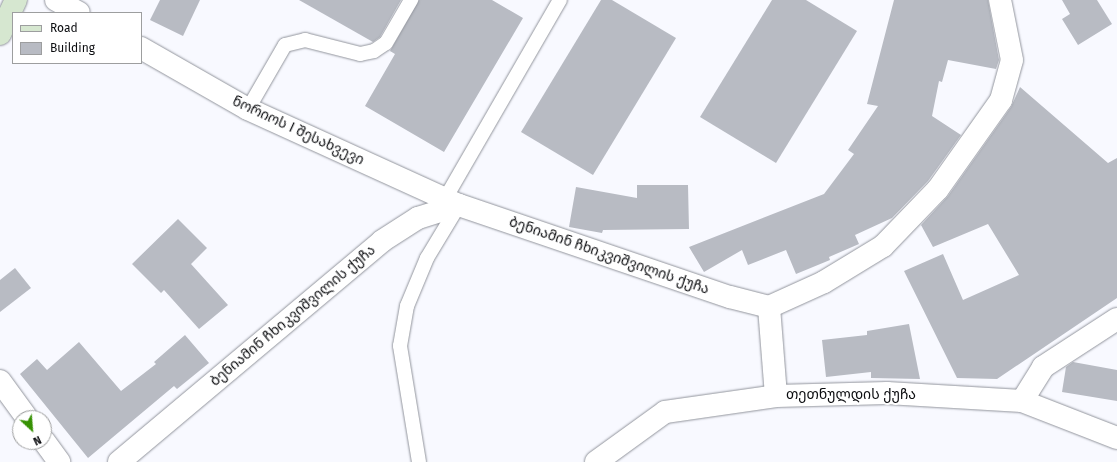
<!DOCTYPE html>
<html>
<head>
<meta charset="utf-8">
<style>
	body { margin:0 }
	#map { position:relative; width:1117px; height:462px; overflow:hidden; background:#f8f9ff; font-family:"Fira Sans","Noto Sans Georgian",sans-serif }
	div>[style] { position:absolute }
	.building>* { inset:0; background:#b8bbc3 }
	.roads { filter:drop-shadow(0 0 1px #92959d) drop-shadow(0 0 1px #92959d) }
	.lane>* { height:14px; margin:-7px; padding:0 7px; transform-origin:7px; border-radius:7px; background:#fff }
	.street>* { height:22px; margin:-11px; padding:0 11px; transform-origin:11px; border-radius:11px; background:#fff }
	.secondary>* { height:22px; margin:-11px; padding:0 11px; transform-origin:11px; border-radius:11px; background:#d6e7d0 }
	span { translate:-50% -50%; white-space:nowrap; text-align:center; line-height:1.15; -webkit-text-stroke:4px #fff; paint-order:stroke }
	.street-label { font-size:14px; color:#0b0c0f }
	.legend { position:absolute; left:12px; top:12px; width:130px; height:52px; box-sizing:border-box; background:#fff; border:1px solid #9d9e9f; margin:0; padding:5px 7px; list-style:none; font-size:12px; color:#0b0c0f }
	.legend li { display:flex; align-items:center; gap:8px; height:20px }
	.legend b { width:20px; border:1px solid #9d9e9f }
	.north { position:absolute; left:12px; top:410px; width:40px; height:40px; box-sizing:border-box; background:#fff; border:1px solid #9d9e9f; border-radius:50%; rotate:154deg; font-size:11px; font-weight:700; line-height:16px; text-align:center; color:#0b0c0f }
	.north::after { content:''; display:block; margin:auto; width:14px; height:18px; background:#369103; clip-path:polygon(50% 0,100% 100%,50% 72%,0 100%) }
</style>
</head>
<body>
<div id="map">
	<div class="building">
		<i style="clip-path:polygon(160px 0,200px 0,183px 36px,150px 20px)"></i>
		<i style="clip-path:polygon(299px 0,401px 0,380px 37px,373px 42px)"></i>
		<i style="clip-path:polygon(419px 0,492px 0,523px 18px,444px 152px,365px 106px,395px 54px,390px 51px)"></i>
		<i style="clip-path:polygon(601px 0,612px 0,676px 38px,593px 175px,521px 132px)"></i>
		<i style="clip-path:polygon(772px 0,806px 0,857px 31px,776px 163px,700px 117px)"></i>
		<i style="clip-path:polygon(894px 0,988px 0,999px 60px,996px 69px,948px 60px,942px 82px,939px 81px,932px 116px,961px 135px,928px 181px,892px 218px,855px 235px,859px 244px,829px 257px,830px 260px,796px 274px,786px 250px,748px 265px,742px 250px,704px 272px,689px 247px,824px 194px,854px 154px,848px 150px,878px 106px,867px 104px)"></i>
		<i style="clip-path:polygon(1062px 0,1097px 0,1112px 24px,1078px 45px,1062px 19px,1070px 14px)"></i>
		<i style="clip-path:polygon(1020px 87px,1108px 163px,1117px 158px,1117px 298px,997px 379px,957px 378px,904px 271px,943px 254px,963px 300px,1019px 275px,988px 224px,933px 247px,921px 225px,948px 196px,1011px 107px)"></i>
		<i style="clip-path:polygon(637px 185px,688px 185px,689px 229px,603px 230px,602px 233px,569px 227px,576px 187px,637px 198px)"></i>
		<i style="clip-path:polygon(178px 219px,207px 248px,191px 264px,228px 305px,199px 329px,164px 290px,161px 293px,132px 264px)"></i>
		<i style="clip-path:polygon(15px 268px,31px 288px,0 312px,0 280px)"></i>
		<i style="clip-path:polygon(909px 324px,920px 379px,871px 378px,871px 372px,826px 377px,822px 340px,867px 335px,867px 331px)"></i>
		<i style="clip-path:polygon(185px 335px,209px 363px,177px 389px,174px 386px,88px 458px,20px 374px,37px 359px,47px 370px,79px 342px,121px 391px,156px 364px,154px 362px)"></i>
		<i style="clip-path:polygon(1073px 362px,1117px 370px,1117px 401px,1062px 392px,1066px 367px)"></i>
	</div>
	<div class="roads">
		<div class="lane">
			<i style="left:248px;top:109px;width:74px;rotate:-60deg"></i>
			<i style="left:285px;top:45px;width:21px;rotate:-14deg"></i>
			<i style="left:305px;top:40px;width:57px;rotate:14.3deg"></i>
			<i style="left:360px;top:54px;width:14px;rotate:-12deg"></i>
			<i style="left:374px;top:51px;width:14px;rotate:-34deg"></i>
			<i style="left:386px;top:43px;width:50px;rotate:-59.8deg"></i>
			<i style="left:445px;top:199px;width:230px;rotate:-60deg"></i>
			<i style="left:419px;top:462px;width:118px;rotate:-99.3deg"></i>
			<i style="left:400px;top:346px;width:41px;rotate:-80.1deg"></i>
			<i style="left:407px;top:306px;width:52px;rotate:-67.4deg"></i>
			<i style="left:427px;top:258px;width:62px;rotate:-58.9deg"></i>
		</div>
		<div class="street">
			<i style="left:56px;top:0;width:26px;rotate:29deg"></i>
			<i style="left:141px;top:48px;width:123px;rotate:29.7deg"></i>
			<i style="left:248px;top:109px;width:232px;rotate:24.5deg"></i>
			<i style="left:459px;top:205px;width:286px;rotate:18.8deg"></i>
			<i style="left:730px;top:297px;width:40px;rotate:14.4deg"></i>
			<i style="left:769px;top:307px;width:60px;rotate:-24.4deg"></i>
			<i style="left:824px;top:282px;width:69px;rotate:-31.4deg"></i>
			<i style="left:883px;top:246px;width:79px;rotate:-46deg"></i>
			<i style="left:938px;top:189px;width:109px;rotate:-54.7deg"></i>
			<i style="left:1001px;top:100px;width:41px;rotate:-74.6deg"></i>
			<i style="left:1012px;top:60px;width:61px;rotate:-101.3deg"></i>
			<i style="left:769px;top:307px;width:89px;rotate:85.5deg"></i>
			<i style="left:0;top:381px;width:46px;rotate:53.9deg"></i>
			<i style="left:1022px;top:401px;width:40px;rotate:-58deg"></i>
			<i style="left:1043px;top:367px;width:88px;rotate:-33deg"></i>
			<i style="left:44px;top:441px;width:26px;rotate:54deg"></i>
			<i style="left:119px;top:462px;width:344px;rotate:-40deg"></i>
			<i style="left:382px;top:241px;width:43px;rotate:-32.6deg"></i>
			<i style="left:418px;top:218px;width:43px;rotate:-17.6deg"></i>
			<i style="left:596px;top:462px;width:85px;rotate:-35.9deg"></i>
			<i style="left:665px;top:412px;width:112px;rotate:-8.2deg"></i>
			<i style="left:776px;top:396px;width:111px;rotate:-1.5deg"></i>
			<i style="left:887px;top:393px;width:135px;rotate:3.4deg"></i>
			<i style="left:1022px;top:401px;width:102px;rotate:21.3deg"></i>
		</div>
		<div class="secondary">
			<i style="left:0;top:34px;width:38px;rotate:-65deg"></i>
		</div>
	</div>
	<div class="street-label">
		<span style="left:298px;top:131px;rotate:25deg">ნორიოს I შესახვევი</span>
		<span style="left:609px;top:256px;rotate:19deg">ბენიამინ ჩხიკვიშვილის ქუჩა</span>
		<span style="left:293px;top:316px;rotate:-40deg">ბენიამინ ჩხიკვიშვილის ქუჩა</span>
		<span style="left:851px;top:395px">თეთნულდის ქუჩა</span>
	</div>
	<ul class="legend">
	<li><b style="height:5px;background:#d6e7d0"></b>Road</li>
	<li><b style="height:11px;background:#b8bbc3"></b>Building</li>
	</ul>
	<div class="north">N</div>
</div>
</body>
</html>
